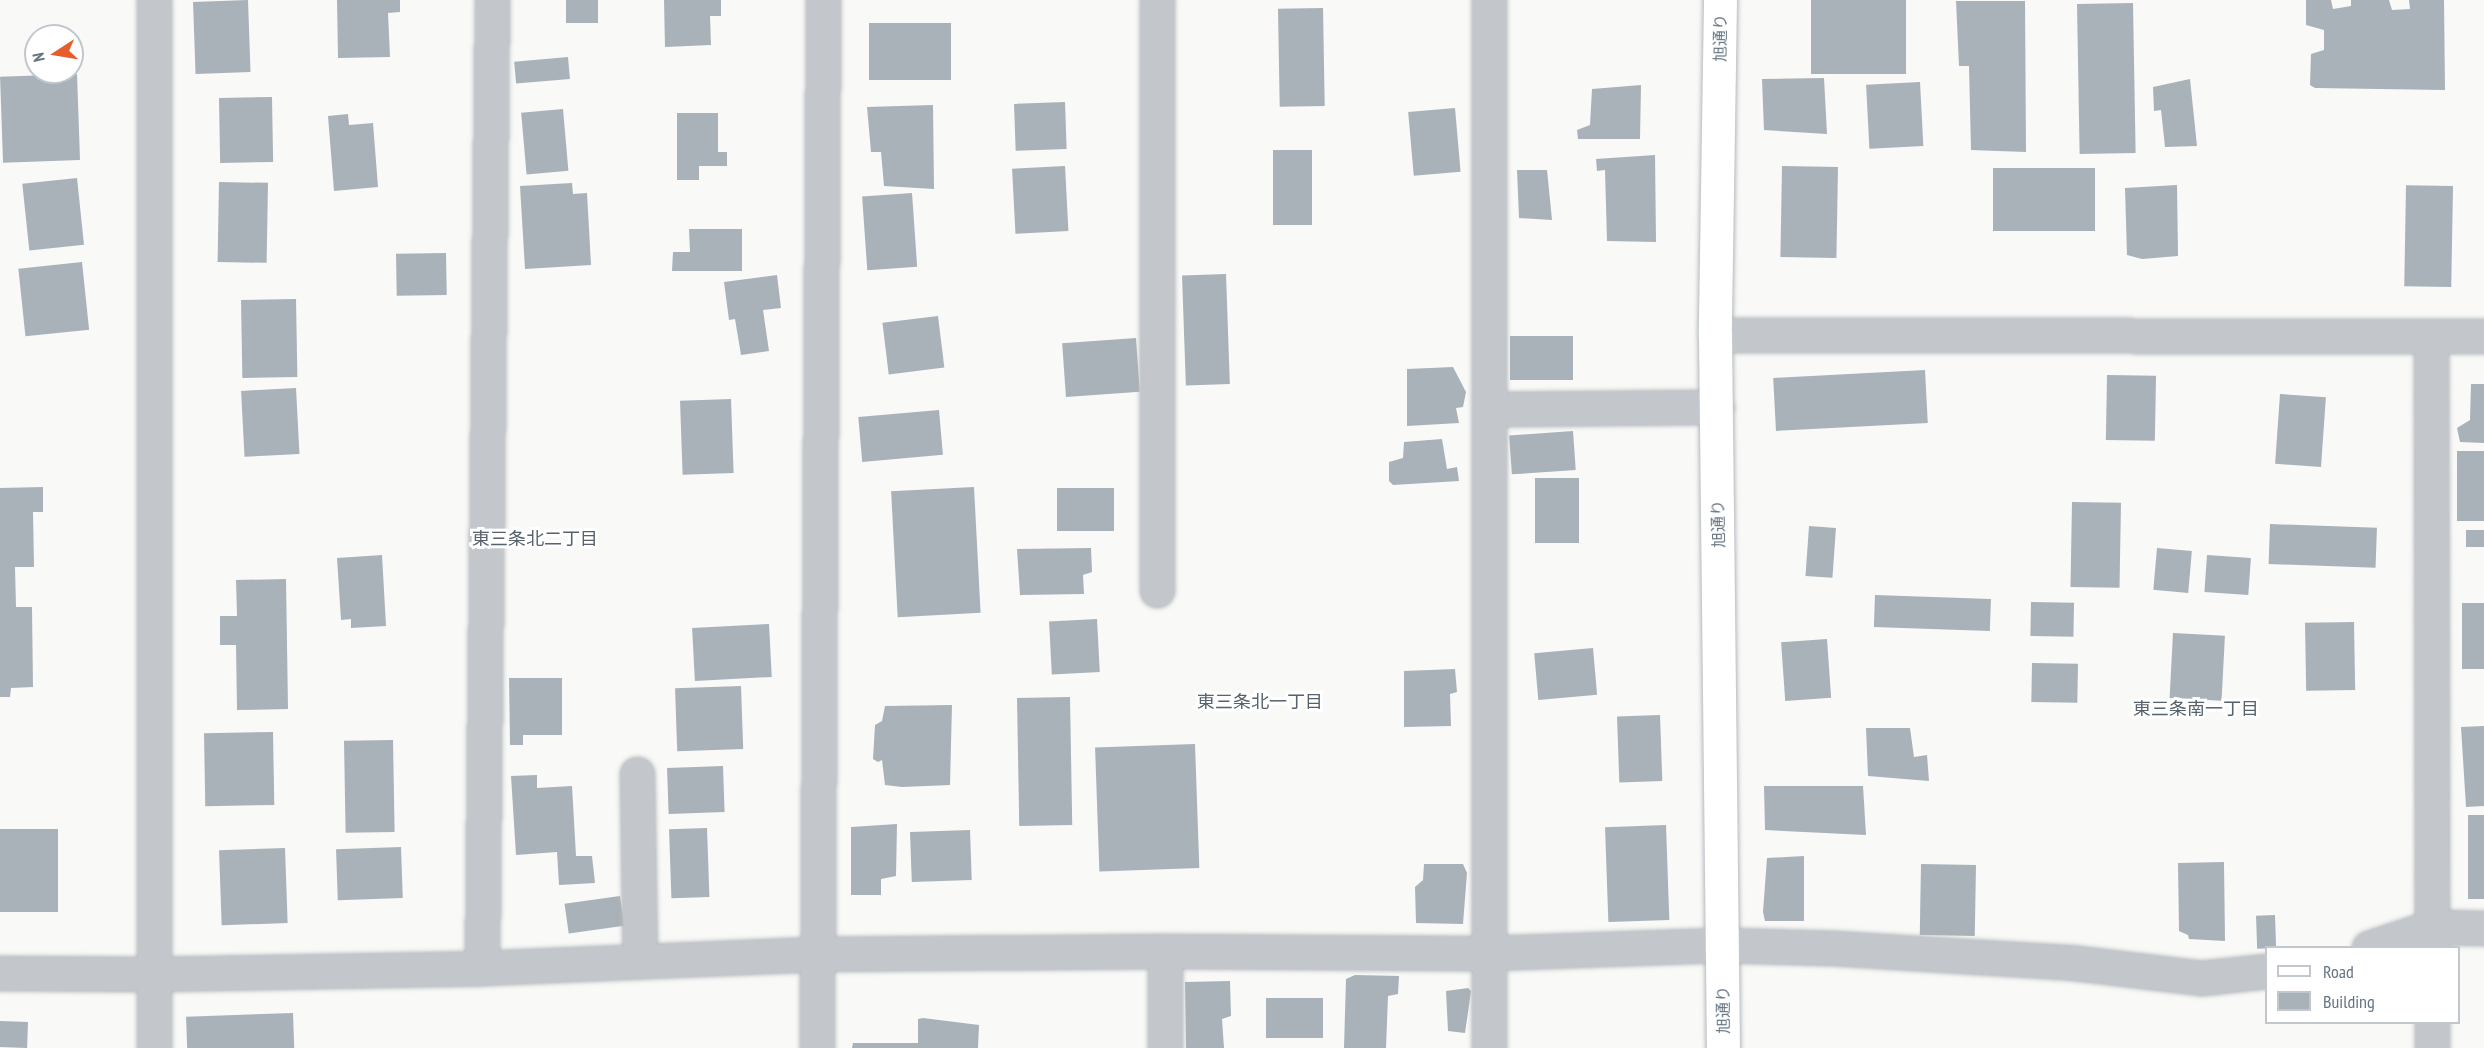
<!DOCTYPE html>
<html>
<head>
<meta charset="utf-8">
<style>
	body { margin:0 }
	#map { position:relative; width:2484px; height:1048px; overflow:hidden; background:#f9f9f7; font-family:"PT Sans Narrow","Noto Sans JP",sans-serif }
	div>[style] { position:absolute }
	.building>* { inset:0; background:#a9b2b8; transform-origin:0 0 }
	.roads { filter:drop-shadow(0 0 2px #b5babf) drop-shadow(0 0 2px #b5babf) }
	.street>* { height:33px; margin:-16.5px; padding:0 16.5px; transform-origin:16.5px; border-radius:16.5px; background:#c3c7cb }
	.secondary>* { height:33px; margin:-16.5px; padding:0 16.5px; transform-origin:16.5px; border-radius:16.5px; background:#fff }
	span { translate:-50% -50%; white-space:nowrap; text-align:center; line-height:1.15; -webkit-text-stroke:6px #fff; paint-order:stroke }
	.street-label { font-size:16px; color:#657482 }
	.neighbourhood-label { font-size:18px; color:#56626d }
	.legend { position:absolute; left:2265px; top:946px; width:195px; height:78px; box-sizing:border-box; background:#fff; border:2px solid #c1c7cd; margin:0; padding:8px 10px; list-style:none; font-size:18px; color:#657482 }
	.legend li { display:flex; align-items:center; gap:12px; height:30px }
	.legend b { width:30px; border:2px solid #c1c7cd }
	.north { position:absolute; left:24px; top:24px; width:60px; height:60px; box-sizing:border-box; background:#fff; border:2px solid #c1c7cd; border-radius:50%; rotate:258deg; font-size:16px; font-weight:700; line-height:24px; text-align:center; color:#657482 }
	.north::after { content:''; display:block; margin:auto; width:21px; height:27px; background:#e3602e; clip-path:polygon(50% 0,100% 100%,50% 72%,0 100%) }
</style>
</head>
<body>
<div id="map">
	<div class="building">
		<i style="left:248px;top:0;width:72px;height:55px;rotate:88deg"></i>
		<i style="clip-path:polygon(337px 0,400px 0,400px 12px,388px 13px,390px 57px,338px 58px)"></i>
		<i style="left:566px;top:0;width:32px;height:23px"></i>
		<i style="clip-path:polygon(664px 0,721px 0,721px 16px,710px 16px,711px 45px,665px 47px)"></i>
		<i style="left:1811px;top:0;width:95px;height:74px"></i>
		<i style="clip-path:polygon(2306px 0,2331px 0,2333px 9px,2351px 6px,2351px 0,2389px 0,2392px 10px,2410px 9px,2409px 0,2444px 0,2445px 90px,2315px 88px,2310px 85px,2311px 54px,2324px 50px,2324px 30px,2306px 25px)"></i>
		<i style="clip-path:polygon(1956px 1px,2025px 1px,2026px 152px,1971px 150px,1969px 66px,1959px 66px)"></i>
		<i style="left:2133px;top:3px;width:150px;height:56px;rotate:89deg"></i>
		<i style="left:1323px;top:8px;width:98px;height:45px;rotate:89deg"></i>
		<i style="left:869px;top:23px;width:82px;height:57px"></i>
		<i style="left:568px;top:57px;width:22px;height:54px;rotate:85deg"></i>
		<i style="left:77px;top:74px;width:86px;height:77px;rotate:88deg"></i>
		<i style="clip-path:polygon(1824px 78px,1827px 134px,1764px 130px,1762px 79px)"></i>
		<i style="clip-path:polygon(2190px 79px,2197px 146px,2165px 147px,2161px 110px,2154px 111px,2153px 87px)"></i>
		<i style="left:1920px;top:82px;width:64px;height:54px;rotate:87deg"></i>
		<i style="clip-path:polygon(1641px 85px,1640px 139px,1578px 139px,1577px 130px,1590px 125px,1592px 89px)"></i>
		<i style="left:272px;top:97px;width:65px;height:53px;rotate:89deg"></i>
		<i style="left:1065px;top:102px;width:47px;height:51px;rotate:88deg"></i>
		<i style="clip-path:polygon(933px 105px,934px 189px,884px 186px,881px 152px,871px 152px,867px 107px)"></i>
		<i style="left:1455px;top:108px;width:64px;height:47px;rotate:85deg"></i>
		<i style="left:563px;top:109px;width:62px;height:42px;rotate:85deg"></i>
		<i style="clip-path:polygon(677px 113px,718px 113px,718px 152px,727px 152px,727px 166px,699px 166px,699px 180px,677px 180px)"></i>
		<i style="clip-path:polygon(348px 114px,349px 125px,373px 123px,378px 187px,334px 191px,328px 116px)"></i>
		<i style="left:1273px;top:150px;width:39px;height:75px"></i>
		<i style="clip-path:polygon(1655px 155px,1656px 242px,1607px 241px,1605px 170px,1597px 171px,1596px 159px)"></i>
		<i style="left:1065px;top:166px;width:65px;height:53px;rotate:87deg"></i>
		<i style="left:1782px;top:166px;width:56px;height:91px;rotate:1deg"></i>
		<i style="left:2095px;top:168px;width:63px;height:102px;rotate:90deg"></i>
		<i style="clip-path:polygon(1517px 170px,1547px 170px,1552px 220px,1519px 218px)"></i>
		<i style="left:77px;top:178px;width:67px;height:55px;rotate:84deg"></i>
		<i style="left:219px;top:182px;width:49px;height:80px;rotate:1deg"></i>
		<i style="clip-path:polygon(572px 183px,573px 194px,587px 193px,591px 265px,525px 269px,520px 186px)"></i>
		<i style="clip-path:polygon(2177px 185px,2178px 256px,2142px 259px,2127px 255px,2125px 188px)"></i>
		<i style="left:2453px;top:186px;width:101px;height:47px;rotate:91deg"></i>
		<i style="left:912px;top:193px;width:74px;height:50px;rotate:86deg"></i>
		<i style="clip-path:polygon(689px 229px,742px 229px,742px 271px,672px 271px,673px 252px,690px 252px)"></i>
		<i style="left:446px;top:253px;width:42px;height:50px;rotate:89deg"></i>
		<i style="left:82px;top:262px;width:68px;height:64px;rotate:84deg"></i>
		<i style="left:1226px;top:274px;width:110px;height:44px;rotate:88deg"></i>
		<i style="clip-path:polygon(777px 275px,781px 308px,763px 310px,769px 351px,741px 355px,735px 319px,729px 320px,724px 282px)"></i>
		<i style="left:296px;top:299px;width:78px;height:55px;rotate:89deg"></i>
		<i style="left:938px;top:316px;width:52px;height:56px;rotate:83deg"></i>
		<i style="left:1573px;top:336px;width:44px;height:63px;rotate:90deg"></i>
		<i style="left:1136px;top:338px;width:54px;height:74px;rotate:86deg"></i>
		<i style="clip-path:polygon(1453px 367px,1466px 392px,1463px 407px,1456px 408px,1459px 423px,1407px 426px,1407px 369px)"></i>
		<i style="left:1925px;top:370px;width:53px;height:152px;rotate:87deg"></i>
		<i style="left:2107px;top:375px;width:49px;height:65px;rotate:1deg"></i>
		<i style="clip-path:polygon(2471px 384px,2484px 384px,2484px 443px,2460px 442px,2457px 428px,2470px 420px)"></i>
		<i style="left:296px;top:388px;width:66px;height:55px;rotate:87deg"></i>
		<i style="left:2280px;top:394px;width:46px;height:70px;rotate:4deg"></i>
		<i style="left:731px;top:399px;width:74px;height:51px;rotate:88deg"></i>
		<i style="left:939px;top:410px;width:45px;height:81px;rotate:85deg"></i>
		<i style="left:1573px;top:431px;width:39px;height:64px;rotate:86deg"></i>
		<i style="clip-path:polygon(1442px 439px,1447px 469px,1457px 467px,1459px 481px,1393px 485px,1389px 481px,1389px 462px,1403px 458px,1404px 442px)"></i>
		<i style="left:2484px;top:451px;width:70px;height:27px;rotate:90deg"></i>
		<i style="left:1535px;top:478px;width:44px;height:65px"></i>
		<i style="clip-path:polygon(43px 487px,43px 512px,33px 512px,34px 567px,15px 567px,16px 607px,32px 607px,33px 687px,11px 688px,10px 697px,0 697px,0 488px)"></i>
		<i style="left:974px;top:487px;width:126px;height:83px;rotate:87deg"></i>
		<i style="left:1057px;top:488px;width:57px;height:43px"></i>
		<i style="left:2072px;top:502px;width:49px;height:85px;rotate:1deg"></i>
		<i style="left:2270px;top:524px;width:107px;height:40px;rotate:2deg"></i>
		<i style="left:1809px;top:526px;width:27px;height:50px;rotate:4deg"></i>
		<i style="left:2484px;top:530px;width:17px;height:18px;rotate:90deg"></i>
		<i style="clip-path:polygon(1091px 548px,1092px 572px,1083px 575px,1084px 594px,1020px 595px,1017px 549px)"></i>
		<i style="left:2157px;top:548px;width:35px;height:42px;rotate:5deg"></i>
		<i style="clip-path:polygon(382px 555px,386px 626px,351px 628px,351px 619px,341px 620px,337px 558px)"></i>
		<i style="left:2207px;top:555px;width:44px;height:37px;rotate:4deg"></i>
		<i style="clip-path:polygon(286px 579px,288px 709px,237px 710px,236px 645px,220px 645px,220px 616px,237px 616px,236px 580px)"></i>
		<i style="left:1875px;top:595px;width:116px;height:32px;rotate:2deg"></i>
		<i style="left:2031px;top:602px;width:43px;height:34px;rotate:1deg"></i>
		<i style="left:2484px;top:603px;width:66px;height:22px;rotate:90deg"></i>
		<i style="left:1097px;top:619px;width:53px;height:48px;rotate:87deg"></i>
		<i style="left:2354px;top:622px;width:68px;height:49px;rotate:89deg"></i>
		<i style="left:769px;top:624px;width:53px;height:77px;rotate:87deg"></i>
		<i style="left:2173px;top:633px;width:52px;height:65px;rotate:3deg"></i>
		<i style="left:1827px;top:639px;width:59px;height:46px;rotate:86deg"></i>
		<i style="left:1593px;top:648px;width:47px;height:59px;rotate:85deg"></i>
		<i style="left:2032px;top:663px;width:46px;height:39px;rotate:1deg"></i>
		<i style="clip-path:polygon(1455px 669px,1457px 692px,1450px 694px,1451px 726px,1404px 727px,1404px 671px)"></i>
		<i style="clip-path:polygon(509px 678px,562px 678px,562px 735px,523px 735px,523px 745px,510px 745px)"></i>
		<i style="left:741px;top:686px;width:63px;height:66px;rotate:88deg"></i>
		<i style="left:1070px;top:697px;width:128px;height:53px;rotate:89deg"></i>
		<i style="clip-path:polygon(952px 705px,950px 785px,902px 787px,885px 785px,882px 760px,878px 762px,873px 759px,875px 725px,882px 721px,885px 706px)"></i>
		<i style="left:1660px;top:715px;width:66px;height:43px;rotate:88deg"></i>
		<i style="clip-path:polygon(2484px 726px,2484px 806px,2466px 807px,2461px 727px)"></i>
		<i style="clip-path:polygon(1866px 728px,1910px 728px,1914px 757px,1927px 755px,1929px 781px,1868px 776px)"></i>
		<i style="left:273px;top:732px;width:73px;height:69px;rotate:89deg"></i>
		<i style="left:393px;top:740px;width:92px;height:49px;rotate:89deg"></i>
		<i style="left:1195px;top:744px;width:124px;height:100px;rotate:88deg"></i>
		<i style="left:723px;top:766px;width:46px;height:56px;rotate:88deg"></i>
		<i style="clip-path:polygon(537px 775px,537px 788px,572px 786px,576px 856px,592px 856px,595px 883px,559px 885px,557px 852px,516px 855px,511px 776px)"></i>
		<i style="clip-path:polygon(1764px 786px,1863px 786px,1866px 835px,1765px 830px)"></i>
		<i style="left:2468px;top:815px;width:16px;height:84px"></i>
		<i style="clip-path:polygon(897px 824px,896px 876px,881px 879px,881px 895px,851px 895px,851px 827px)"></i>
		<i style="left:1666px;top:825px;width:95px;height:61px;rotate:88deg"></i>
		<i style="left:707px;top:828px;width:69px;height:38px;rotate:88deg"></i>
		<i style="left:0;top:829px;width:58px;height:83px"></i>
		<i style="left:970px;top:830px;width:50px;height:60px;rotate:88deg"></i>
		<i style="left:401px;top:847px;width:51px;height:65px;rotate:88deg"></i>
		<i style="left:285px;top:848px;width:75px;height:66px;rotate:88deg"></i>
		<i style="clip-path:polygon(1804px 856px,1804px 921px,1765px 921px,1763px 912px,1767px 858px)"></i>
		<i style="clip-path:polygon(2224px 862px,2225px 941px,2189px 939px,2188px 935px,2179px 931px,2178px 863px)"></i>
		<i style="clip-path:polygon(1424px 864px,1463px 864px,1467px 873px,1463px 924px,1416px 923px,1415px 887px,1423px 880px)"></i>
		<i style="left:1921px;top:864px;width:55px;height:71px;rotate:1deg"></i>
		<i style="left:620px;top:896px;width:30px;height:56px;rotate:82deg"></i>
		<i style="left:2275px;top:915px;width:33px;height:19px;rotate:88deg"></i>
		<i style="clip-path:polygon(1355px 975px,1399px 976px,1398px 994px,1388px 996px,1386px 1048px,1344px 1048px,1346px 979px)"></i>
		<i style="clip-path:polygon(1230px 981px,1231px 1016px,1222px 1019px,1224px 1048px,1186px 1048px,1185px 982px)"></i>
		<i style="clip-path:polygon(1468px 988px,1471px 991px,1465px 1033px,1448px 1031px,1446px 991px)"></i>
		<i style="left:1266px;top:998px;width:57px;height:40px"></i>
		<i style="left:293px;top:1013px;width:35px;height:107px;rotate:88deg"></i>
		<i style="clip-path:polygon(923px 1018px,979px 1025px,978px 1048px,852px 1048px,853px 1043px,918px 1043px,918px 1019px)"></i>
		<i style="left:28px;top:1022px;width:26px;height:28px;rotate:92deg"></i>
	</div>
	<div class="roads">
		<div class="street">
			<i style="left:154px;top:0;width:1048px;rotate:90deg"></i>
			<i style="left:1157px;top:0;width:590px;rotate:90deg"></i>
			<i style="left:1489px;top:0;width:1048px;rotate:90deg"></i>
			<i style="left:1715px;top:335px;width:769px;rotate:0.07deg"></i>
			<i style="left:2431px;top:336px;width:612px;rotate:89.91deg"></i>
			<i style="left:1489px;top:409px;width:228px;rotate:-0.5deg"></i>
			<i style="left:637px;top:774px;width:187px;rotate:89.1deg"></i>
			<i style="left:2369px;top:948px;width:66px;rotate:-18.4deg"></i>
			<i style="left:2432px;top:927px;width:52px;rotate:1.1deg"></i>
			<i style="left:482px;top:968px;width:968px;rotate:-89.41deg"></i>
			<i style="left:0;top:973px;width:153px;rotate:0.4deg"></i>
			<i style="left:153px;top:974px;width:329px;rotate:-1deg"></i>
			<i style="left:482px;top:968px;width:335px;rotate:-2.4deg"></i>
			<i style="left:817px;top:954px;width:348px;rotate:-0.5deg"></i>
			<i style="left:1165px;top:951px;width:324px;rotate:0.4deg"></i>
			<i style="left:1489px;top:953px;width:233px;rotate:-2deg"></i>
			<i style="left:1722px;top:945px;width:111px;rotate:1.5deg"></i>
			<i style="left:1833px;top:948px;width:243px;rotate:3.5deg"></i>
			<i style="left:2076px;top:963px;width:126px;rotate:6.8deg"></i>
			<i style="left:2201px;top:978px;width:65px;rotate:-6.1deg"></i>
			<i style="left:817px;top:1048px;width:1048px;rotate:-89.67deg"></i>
			<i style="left:1165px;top:1048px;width:97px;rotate:-90deg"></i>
			<i style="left:2432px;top:1048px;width:26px;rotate:-90deg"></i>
		</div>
		<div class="secondary">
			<i style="left:1720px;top:0;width:335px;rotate:90.9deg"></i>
			<i style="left:1715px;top:335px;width:713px;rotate:89.36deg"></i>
		</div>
	</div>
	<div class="street-label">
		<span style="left:1720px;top:38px;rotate:-89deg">旭通り</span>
		<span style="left:1718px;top:524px;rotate:-91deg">旭通り</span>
		<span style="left:1723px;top:1010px;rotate:-90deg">旭通り</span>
	</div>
	<div class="neighbourhood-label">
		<span style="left:535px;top:539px">東三条北二丁目</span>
		<span style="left:1260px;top:702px">東三条北一丁目</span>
		<span style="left:2196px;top:709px">東三条南一丁目</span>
	</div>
	<ul class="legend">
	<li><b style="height:8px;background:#fff"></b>Road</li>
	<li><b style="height:16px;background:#a9b2b8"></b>Building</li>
	</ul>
	<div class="north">N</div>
</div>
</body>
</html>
